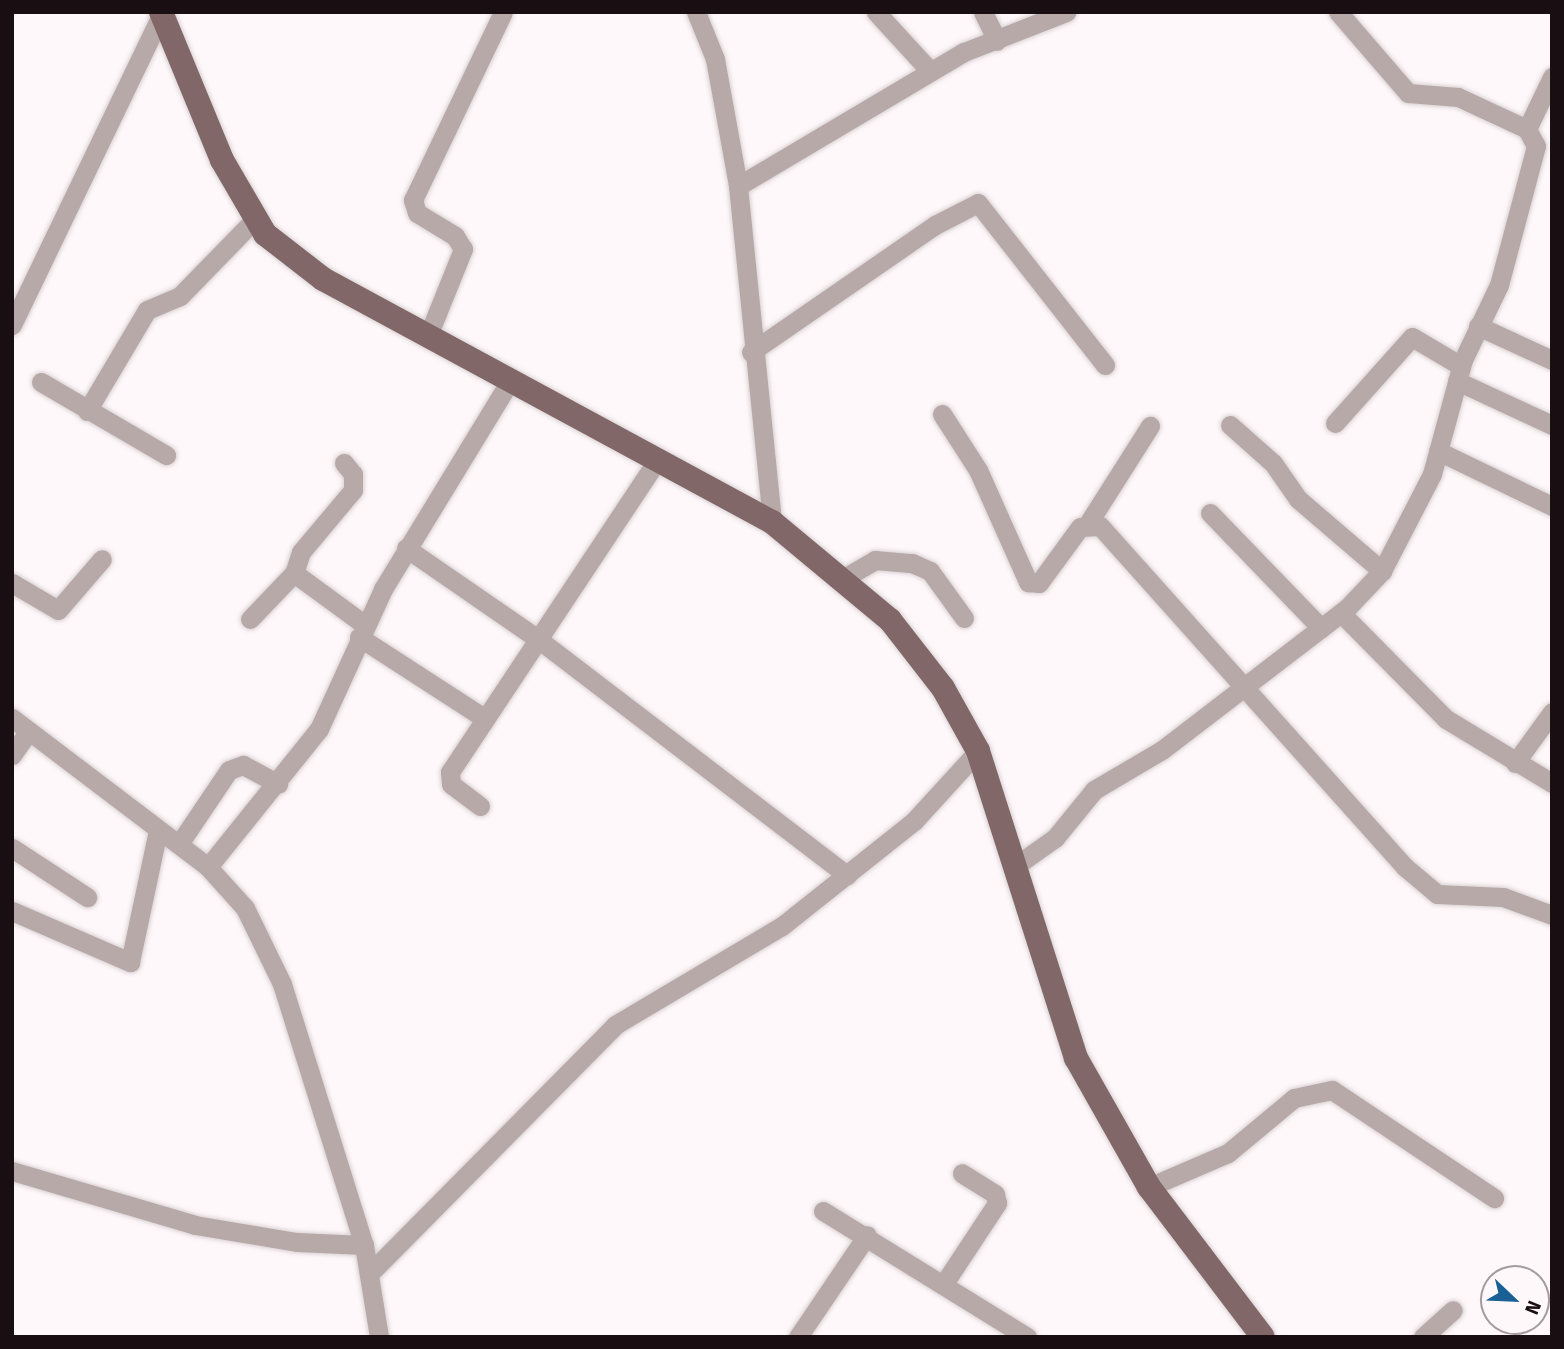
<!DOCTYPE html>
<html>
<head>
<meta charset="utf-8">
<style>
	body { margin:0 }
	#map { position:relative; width:1564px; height:1349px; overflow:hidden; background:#fff8fa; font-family:"Fira Sans",sans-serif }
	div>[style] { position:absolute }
	.roads { filter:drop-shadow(0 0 2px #dad3d5) drop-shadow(0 0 2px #dad3d5) }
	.minor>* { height:19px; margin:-9.5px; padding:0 9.5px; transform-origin:9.5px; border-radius:9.5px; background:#b8a9a9 }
	.major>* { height:24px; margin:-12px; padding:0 12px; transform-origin:12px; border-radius:12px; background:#816767 }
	span { translate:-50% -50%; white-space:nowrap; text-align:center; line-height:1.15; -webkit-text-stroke:6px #fff8fa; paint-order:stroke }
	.frame { position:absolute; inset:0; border:14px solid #190f12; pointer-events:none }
	.north { position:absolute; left:1480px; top:1265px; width:70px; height:70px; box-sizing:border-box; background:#fff8fa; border:2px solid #a39b9d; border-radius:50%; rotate:113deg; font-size:19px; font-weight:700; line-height:28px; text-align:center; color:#190f12 }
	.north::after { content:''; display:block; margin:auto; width:24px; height:32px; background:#196195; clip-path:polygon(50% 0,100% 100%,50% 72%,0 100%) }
</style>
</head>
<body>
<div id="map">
	<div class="roads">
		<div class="minor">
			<i style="left:696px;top:12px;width:51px;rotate:68deg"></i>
			<i style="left:715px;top:59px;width:129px;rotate:79.7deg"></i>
			<i style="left:738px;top:186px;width:338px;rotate:84.2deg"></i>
			<i style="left:876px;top:12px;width:80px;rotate:47.5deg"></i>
			<i style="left:983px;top:12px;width:32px;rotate:64deg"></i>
			<i style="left:1527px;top:129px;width:58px;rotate:-64.3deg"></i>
			<i style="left:738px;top:186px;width:263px;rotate:-30.7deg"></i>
			<i style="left:964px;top:52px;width:110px;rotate:-21.4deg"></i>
			<i style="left:12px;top:325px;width:345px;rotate:-64.3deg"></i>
			<i style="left:1478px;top:326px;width:81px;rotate:24.7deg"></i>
			<i style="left:428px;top:336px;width:94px;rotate:-68.1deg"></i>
			<i style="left:463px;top:249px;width:15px;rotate:-122deg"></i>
			<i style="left:455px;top:236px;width:44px;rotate:-148.8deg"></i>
			<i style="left:417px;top:213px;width:14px;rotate:-107deg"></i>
			<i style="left:413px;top:200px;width:208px;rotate:-64.4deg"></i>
			<i style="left:751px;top:352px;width:224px;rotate:-34.6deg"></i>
			<i style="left:935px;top:225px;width:48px;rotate:-27.1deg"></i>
			<i style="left:978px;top:203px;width:206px;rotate:51.9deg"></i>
			<i style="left:1457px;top:381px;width:105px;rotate:24.9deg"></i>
			<i style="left:41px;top:382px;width:145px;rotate:30.3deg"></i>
			<i style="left:87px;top:411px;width:117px;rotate:-59.3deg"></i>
			<i style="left:147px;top:310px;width:36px;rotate:-23deg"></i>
			<i style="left:180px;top:296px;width:109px;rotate:-45.7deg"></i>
			<i style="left:942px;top:414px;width:67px;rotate:57.3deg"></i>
			<i style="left:978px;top:470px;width:123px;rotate:65.9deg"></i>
			<i style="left:1028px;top:582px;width:11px;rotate:5deg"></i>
			<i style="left:1039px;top:583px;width:69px;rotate:-53.8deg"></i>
			<i style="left:1080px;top:527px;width:20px;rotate:-3deg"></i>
			<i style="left:1100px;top:526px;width:457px;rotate:48.2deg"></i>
			<i style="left:1405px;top:867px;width:42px;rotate:40.2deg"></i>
			<i style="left:1437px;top:894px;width:66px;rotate:2.6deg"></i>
			<i style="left:1503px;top:897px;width:52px;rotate:20.2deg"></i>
			<i style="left:1335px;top:423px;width:115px;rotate:-48.2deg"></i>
			<i style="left:1412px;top:337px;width:57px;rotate:30.6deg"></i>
			<i style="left:1230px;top:425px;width:57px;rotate:41.5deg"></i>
			<i style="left:1273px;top:463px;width:44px;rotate:55.2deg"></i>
			<i style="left:1298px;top:499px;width:111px;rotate:40.6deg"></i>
			<i style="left:1438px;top:451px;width:127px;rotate:25.8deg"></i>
			<i style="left:344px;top:463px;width:14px;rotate:51deg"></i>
			<i style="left:353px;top:474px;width:16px;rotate:90deg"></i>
			<i style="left:353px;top:490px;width:81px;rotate:130deg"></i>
			<i style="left:301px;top:552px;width:22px;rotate:108deg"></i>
			<i style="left:294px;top:573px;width:88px;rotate:36.2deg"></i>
			<i style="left:1210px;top:513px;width:160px;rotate:46deg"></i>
			<i style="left:1089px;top:522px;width:114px;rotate:-57.6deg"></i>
			<i style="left:406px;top:548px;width:160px;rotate:34.6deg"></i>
			<i style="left:538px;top:639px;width:389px;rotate:37.4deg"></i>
			<i style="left:844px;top:578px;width:36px;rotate:-30deg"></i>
			<i style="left:875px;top:560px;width:37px;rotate:5deg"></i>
			<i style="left:912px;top:563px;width:20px;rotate:24deg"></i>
			<i style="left:930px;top:571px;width:58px;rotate:54.1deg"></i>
			<i style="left:12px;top:583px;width:53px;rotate:30.4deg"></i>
			<i style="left:58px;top:610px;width:67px;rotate:-49.2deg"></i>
			<i style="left:1341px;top:613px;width:149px;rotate:45.3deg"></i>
			<i style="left:1446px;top:719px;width:124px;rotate:31.1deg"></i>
			<i style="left:250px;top:619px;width:64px;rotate:-46.3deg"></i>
			<i style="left:359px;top:637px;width:149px;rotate:32.9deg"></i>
			<i style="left:12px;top:718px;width:246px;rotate:37.2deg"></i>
			<i style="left:208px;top:867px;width:55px;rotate:47.9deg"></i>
			<i style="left:245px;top:908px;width:85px;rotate:64deg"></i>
			<i style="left:282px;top:984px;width:274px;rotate:72.6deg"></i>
			<i style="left:364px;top:1245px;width:93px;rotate:80.7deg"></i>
			<i style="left:12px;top:755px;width:29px;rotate:-55deg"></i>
			<i style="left:1515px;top:763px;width:63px;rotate:-54deg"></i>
			<i style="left:480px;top:806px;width:36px;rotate:-143deg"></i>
			<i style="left:451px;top:784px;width:12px;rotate:-95deg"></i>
			<i style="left:450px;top:772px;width:377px;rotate:-56.4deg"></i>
			<i style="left:179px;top:844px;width:89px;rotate:-56deg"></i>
			<i style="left:229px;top:770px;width:15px;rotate:-20deg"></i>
			<i style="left:243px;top:765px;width:40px;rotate:28deg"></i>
			<i style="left:12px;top:848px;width:90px;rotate:33.2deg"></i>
			<i style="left:208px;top:867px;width:177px;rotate:-51.2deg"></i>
			<i style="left:319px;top:729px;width:154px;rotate:-65.4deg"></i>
			<i style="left:383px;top:589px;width:244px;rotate:-58.6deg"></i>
			<i style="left:1014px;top:867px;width:50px;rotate:-35.3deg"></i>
			<i style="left:1055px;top:838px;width:62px;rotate:-50.9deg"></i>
			<i style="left:1094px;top:790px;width:79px;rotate:-30.5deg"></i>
			<i style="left:1162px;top:750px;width:233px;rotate:-37.5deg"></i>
			<i style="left:1347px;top:608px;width:51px;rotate:-46.6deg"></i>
			<i style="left:1382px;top:571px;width:109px;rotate:-62.7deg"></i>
			<i style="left:1432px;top:474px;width:118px;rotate:-74.8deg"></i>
			<i style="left:1463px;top:360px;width:83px;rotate:-64.4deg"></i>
			<i style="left:1499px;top:285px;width:144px;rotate:-75.1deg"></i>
			<i style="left:1536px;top:146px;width:19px;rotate:-118deg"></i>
			<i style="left:1527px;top:129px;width:76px;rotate:-155.1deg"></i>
			<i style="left:1458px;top:97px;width:50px;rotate:-175.4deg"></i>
			<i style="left:1408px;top:93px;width:107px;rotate:-130.8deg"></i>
			<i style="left:12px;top:911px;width:129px;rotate:23.4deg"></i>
			<i style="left:130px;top:962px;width:135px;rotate:-78deg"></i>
			<i style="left:12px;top:1171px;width:191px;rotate:16.4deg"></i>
			<i style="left:195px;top:1225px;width:103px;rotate:9.5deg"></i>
			<i style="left:297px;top:1242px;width:67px;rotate:2.6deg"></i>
			<i style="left:1149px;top:1187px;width:86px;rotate:-23.3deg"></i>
			<i style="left:1228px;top:1153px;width:86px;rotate:-39.8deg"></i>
			<i style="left:1294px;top:1098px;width:39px;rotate:-12deg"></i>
			<i style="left:1332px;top:1090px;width:195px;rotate:33.7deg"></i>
			<i style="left:823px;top:1211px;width:240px;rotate:31.7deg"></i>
			<i style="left:369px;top:1274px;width:350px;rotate:-45.3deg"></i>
			<i style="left:615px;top:1025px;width:194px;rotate:-30.7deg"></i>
			<i style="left:782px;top:926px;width:169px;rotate:-38.5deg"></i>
			<i style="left:914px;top:821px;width:95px;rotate:-47.6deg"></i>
			<i style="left:945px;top:1282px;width:95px;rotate:-56.6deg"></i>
			<i style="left:997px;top:1203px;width:9px;rotate:-103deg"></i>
			<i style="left:995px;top:1194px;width:39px;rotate:-148deg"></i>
			<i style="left:798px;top:1337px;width:123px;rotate:-55.9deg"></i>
			<i style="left:1423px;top:1337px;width:40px;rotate:-42deg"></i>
		</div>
		<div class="major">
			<i style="left:161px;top:12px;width:160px;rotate:67.6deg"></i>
			<i style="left:222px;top:160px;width:86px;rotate:59.8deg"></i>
			<i style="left:265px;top:234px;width:73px;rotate:37.8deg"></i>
			<i style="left:323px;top:279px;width:511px;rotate:28.42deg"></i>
			<i style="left:772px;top:522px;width:153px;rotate:39.7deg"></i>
			<i style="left:890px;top:620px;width:86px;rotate:52.1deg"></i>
			<i style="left:943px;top:688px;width:72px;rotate:60.9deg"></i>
			<i style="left:978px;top:751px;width:322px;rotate:72.3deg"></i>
			<i style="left:1076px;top:1058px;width:148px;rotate:60.5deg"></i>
			<i style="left:1149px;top:1187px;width:188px;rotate:52.8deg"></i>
		</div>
	</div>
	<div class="frame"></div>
	<div class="north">N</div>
</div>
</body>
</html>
